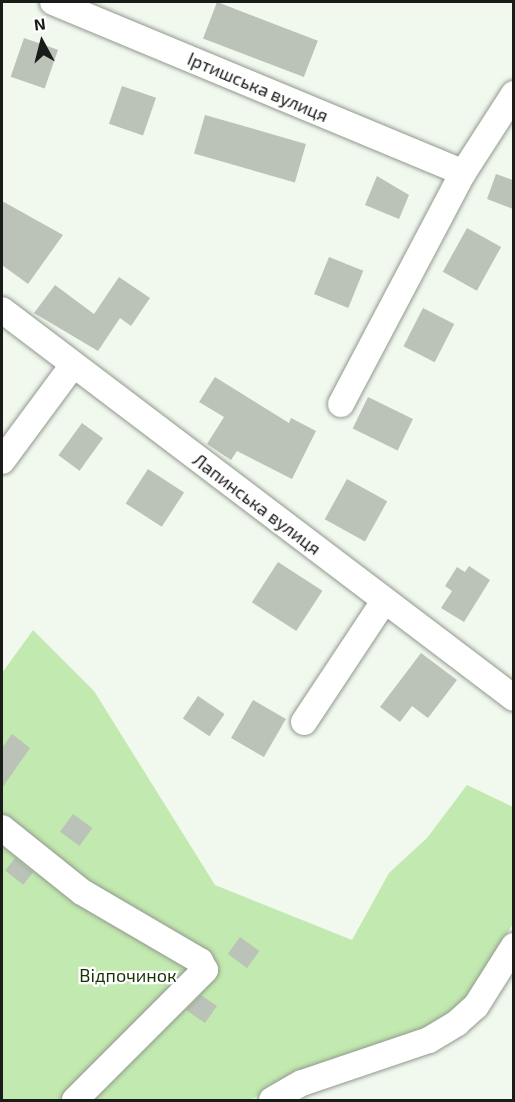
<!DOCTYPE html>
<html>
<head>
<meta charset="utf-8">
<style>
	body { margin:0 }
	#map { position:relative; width:515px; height:1102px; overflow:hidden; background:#f1f9ee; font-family:"Exo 2",sans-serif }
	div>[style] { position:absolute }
	.green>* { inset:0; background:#c2e9af }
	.building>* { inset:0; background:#bbc2b7; transform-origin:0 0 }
	.roads { filter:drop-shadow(0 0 2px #91988e) drop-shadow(0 0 2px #91988e) }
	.minor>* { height:26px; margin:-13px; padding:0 13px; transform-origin:13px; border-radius:13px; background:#fff }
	span { translate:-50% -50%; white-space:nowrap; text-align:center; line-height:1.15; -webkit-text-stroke:4.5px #fff; paint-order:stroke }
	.street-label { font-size:18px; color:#1a1c19 }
	.park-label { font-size:18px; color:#173204 }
	.frame { position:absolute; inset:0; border:3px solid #1a1c19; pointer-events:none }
	.north { position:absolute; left:12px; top:12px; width:60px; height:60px; -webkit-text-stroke:4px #fff; paint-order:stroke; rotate:353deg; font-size:16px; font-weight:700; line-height:24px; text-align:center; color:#1a1c19 }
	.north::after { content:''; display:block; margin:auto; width:21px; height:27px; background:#1a1c19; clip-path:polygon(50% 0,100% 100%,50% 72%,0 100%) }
</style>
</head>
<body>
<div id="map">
	<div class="green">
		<i style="clip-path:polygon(33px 630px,94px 691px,215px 885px,352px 940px,389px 873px,427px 838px,467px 785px,513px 807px,513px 924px,461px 1008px,445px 1022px,309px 1071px,250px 1100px,2px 1100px,2px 673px)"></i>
	</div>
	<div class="building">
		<i style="left:217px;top:2px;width:108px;height:39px;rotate:21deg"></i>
		<i style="left:24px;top:38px;width:36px;height:41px;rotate:19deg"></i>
		<i style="left:122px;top:86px;width:36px;height:40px;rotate:19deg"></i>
		<i style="left:205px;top:115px;width:105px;height:40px;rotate:16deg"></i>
		<i style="clip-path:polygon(496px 174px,513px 180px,513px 209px,487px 199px)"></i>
		<i style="clip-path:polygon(377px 176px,409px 195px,399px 219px,365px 205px)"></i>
		<i style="clip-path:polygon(2px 201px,63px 235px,28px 284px,2px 265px)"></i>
		<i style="left:467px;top:228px;width:39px;height:50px;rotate:29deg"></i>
		<i style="left:329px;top:257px;width:37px;height:40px;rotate:22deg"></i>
		<i style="clip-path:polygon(119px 277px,150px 298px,131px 326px,120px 318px,98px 351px,34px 313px,55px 285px,94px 314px)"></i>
		<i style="left:423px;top:308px;width:35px;height:43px;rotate:27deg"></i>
		<i style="clip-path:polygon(215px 377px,289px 423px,291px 418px,316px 431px,292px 479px,237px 451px,231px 460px,207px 444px,224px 417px,199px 402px)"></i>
		<i style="left:368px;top:397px;width:50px;height:35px;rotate:26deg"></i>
		<i style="left:82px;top:423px;width:26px;height:40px;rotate:36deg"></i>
		<i style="left:148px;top:469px;width:43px;height:41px;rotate:33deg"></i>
		<i style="left:347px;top:479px;width:46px;height:46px;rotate:29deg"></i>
		<i style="left:278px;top:562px;width:53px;height:48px;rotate:33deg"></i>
		<i style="clip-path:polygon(469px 566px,490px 580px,464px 622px,441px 608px,452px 591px,445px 586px,457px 567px,465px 572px)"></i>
		<i style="clip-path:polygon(421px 653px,457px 680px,428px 718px,412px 706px,400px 722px,380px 707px)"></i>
		<i style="left:198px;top:696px;width:32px;height:27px;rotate:34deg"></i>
		<i style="left:253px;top:700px;width:38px;height:44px;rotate:30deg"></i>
		<i style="clip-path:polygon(12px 734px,30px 748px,2px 788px,2px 748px)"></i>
		<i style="left:73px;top:814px;width:24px;height:22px;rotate:36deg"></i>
		<i style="left:15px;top:858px;width:23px;height:16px;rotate:38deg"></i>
		<i style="left:240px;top:937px;width:24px;height:21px;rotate:36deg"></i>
		<i style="clip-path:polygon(201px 995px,217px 1006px,205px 1023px,186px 1010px)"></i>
	</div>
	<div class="roads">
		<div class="minor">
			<i style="left:53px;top:2px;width:444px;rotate:22.6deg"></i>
			<i style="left:2px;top:310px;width:642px;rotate:37.16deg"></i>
			<i style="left:341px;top:404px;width:261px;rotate:-62.2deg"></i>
			<i style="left:463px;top:173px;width:94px;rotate:-57.2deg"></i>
			<i style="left:2px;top:461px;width:119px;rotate:-53.5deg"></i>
			<i style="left:304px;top:722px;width:145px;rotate:-56.5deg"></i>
			<i style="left:2px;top:828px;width:102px;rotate:38.7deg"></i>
			<i style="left:82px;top:892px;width:137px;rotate:30.3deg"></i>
			<i style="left:200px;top:961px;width:10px;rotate:61deg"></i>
			<i style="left:205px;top:970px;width:184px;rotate:135deg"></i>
			<i style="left:272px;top:1100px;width:34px;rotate:-30deg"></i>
			<i style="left:302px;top:1083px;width:134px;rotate:-18.7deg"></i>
			<i style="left:429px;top:1040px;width:33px;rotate:-31deg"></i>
			<i style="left:457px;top:1023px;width:25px;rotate:-42deg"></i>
			<i style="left:476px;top:1006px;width:71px;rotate:-57.7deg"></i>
		</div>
	</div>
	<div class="street-label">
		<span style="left:258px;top:87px;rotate:23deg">Іртишська вулиця</span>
		<span style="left:257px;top:504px;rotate:37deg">Лапинська вулиця</span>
	</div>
	<div class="park-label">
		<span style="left:128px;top:975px">Відпочинок</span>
	</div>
	<div class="frame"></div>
	<div class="north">N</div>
</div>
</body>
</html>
